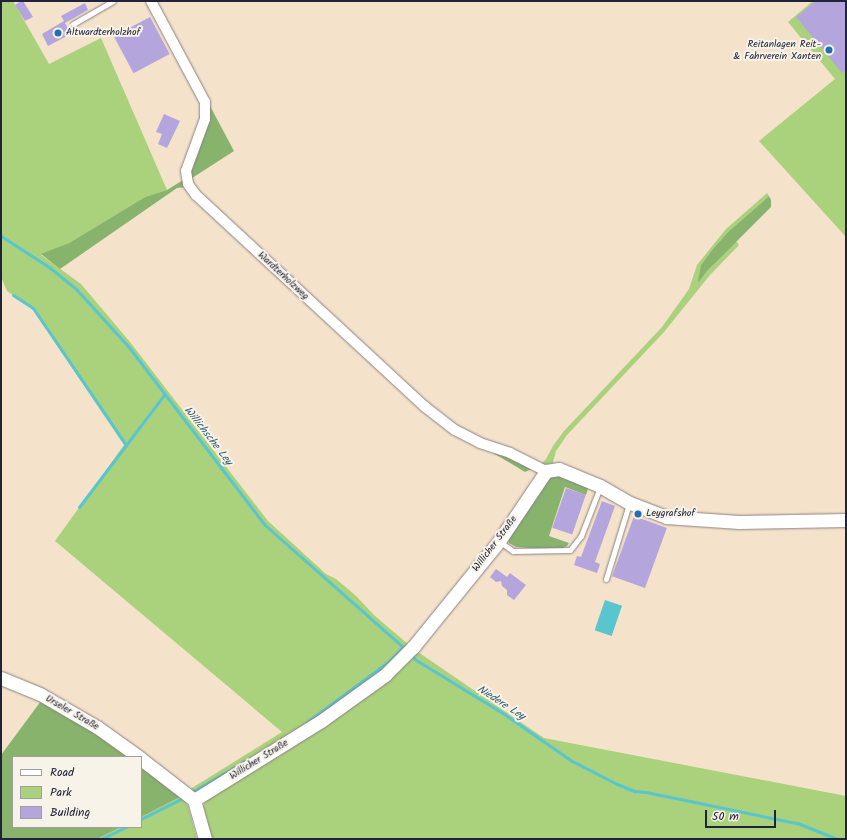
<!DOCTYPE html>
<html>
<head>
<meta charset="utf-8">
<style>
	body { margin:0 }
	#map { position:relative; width:847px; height:840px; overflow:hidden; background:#f5e2cb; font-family:Kalam,sans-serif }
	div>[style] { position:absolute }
	.green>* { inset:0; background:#aad17c }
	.forest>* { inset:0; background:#87b36c }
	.water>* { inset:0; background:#58c5cf; transform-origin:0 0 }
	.stream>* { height:3px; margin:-1.5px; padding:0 1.5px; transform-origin:1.5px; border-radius:1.5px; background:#58c5cf }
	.building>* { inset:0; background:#b4a6dc; transform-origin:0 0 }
	.roads { filter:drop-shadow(0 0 1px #8c8283) drop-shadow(0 0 1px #8c8283) }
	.service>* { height:5px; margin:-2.5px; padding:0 2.5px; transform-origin:2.5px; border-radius:2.5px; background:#fff }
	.minor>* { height:10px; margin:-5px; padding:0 5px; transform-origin:5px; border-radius:5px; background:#fff }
	.tertiary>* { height:13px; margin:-6.5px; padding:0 6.5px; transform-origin:6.5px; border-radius:6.5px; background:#fff }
	.dots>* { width:11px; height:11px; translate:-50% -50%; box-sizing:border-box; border:2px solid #f7f3e8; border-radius:50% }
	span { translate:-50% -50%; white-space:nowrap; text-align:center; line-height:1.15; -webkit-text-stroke:4px #f7f3e8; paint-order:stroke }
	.poi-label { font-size:10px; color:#22223b }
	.left { translate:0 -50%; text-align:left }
	.right { translate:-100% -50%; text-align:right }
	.street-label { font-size:10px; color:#22223b }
	.water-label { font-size:11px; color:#355b6f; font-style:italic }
	.frame { position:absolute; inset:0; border:2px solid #22223b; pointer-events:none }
	.legend { position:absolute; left:12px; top:756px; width:130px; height:72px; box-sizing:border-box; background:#f7f3e8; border:1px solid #a29fa3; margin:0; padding:5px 7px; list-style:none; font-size:12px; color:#22223b }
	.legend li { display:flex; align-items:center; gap:8px; height:20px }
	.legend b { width:20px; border:1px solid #a29fa3 }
	.scale { position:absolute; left:705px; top:810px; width:71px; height:18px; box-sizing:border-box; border:2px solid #22223b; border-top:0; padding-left:5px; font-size:12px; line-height:14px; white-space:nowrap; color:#22223b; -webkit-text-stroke:3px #f7f3e8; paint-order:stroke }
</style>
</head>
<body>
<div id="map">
	<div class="green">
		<i style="clip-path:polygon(1px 1px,13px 1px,49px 64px,101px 38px,167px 190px,145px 197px,69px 243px,41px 255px,81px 284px,130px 342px,268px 521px,326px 574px,336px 579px,355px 595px,375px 616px,415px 650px,544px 738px,846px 796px,846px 839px,207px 839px,203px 812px,205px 800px,357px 692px,196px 795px,190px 791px,192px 788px,282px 732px,55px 541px,124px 445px,33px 310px,7px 291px,1px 277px)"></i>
		<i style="clip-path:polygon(813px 1px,846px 1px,846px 237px,759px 141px,835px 79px,788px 22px)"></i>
		<i style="clip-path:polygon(767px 193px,769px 196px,728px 232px,712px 250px,701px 265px,699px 282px,707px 271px,736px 241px,739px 245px,710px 275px,664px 332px,567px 435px,556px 451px,553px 462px,554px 464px,541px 464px,546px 459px,553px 446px,564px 431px,662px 327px,689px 289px,697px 265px,726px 229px)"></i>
		<i style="clip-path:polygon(182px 796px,188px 806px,197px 839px,97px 839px,121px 827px,141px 827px,141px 817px)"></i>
	</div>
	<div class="forest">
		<i style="clip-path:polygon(209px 104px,234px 151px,189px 180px,189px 172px)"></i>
		<i style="clip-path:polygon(183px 180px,186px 187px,177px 188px,60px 269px,41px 254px,69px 243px,145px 197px,167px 190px)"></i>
		<i style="clip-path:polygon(769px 196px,771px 200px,771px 207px,707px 271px,699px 282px,698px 281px,701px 265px,712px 250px,728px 232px)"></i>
		<i style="clip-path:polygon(478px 444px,534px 468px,525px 472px)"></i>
		<i style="clip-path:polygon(550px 473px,589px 485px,586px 495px,565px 487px,549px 536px,569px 543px,567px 546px,559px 550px,516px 547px,509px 543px,507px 536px)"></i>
		<i style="clip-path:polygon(41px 701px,95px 730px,133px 757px,13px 757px,13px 827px,121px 827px,97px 839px,1px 839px,1px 755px)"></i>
		<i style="clip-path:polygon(141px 763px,182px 796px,141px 817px)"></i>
	</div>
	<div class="water">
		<i style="left:605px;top:600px;width:18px;height:32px;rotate:19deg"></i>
	</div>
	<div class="stream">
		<i style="left:1px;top:236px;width:57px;rotate:32.9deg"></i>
		<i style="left:49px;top:267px;width:36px;rotate:39deg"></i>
		<i style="left:77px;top:290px;width:76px;rotate:47.7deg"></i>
		<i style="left:128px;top:346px;width:225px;rotate:52.6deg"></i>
		<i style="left:265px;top:525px;width:187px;rotate:41.5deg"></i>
		<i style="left:13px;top:295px;width:24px;rotate:33deg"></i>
		<i style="left:33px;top:308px;width:166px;rotate:55.8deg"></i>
		<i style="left:79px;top:507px;width:141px;rotate:-52.8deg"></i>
		<i style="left:411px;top:655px;width:7px;rotate:45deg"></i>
		<i style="left:416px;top:660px;width:103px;rotate:31.5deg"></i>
		<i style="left:504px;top:714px;width:83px;rotate:34.7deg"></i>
		<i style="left:572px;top:761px;width:51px;rotate:27.1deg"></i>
		<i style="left:617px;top:784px;width:18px;rotate:22deg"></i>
		<i style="left:634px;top:791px;width:12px;rotate:5deg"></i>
		<i style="left:646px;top:792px;width:157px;rotate:11.7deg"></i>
		<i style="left:800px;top:824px;width:40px;rotate:22deg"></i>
		<i style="left:307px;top:722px;width:102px;rotate:-36.6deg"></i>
		<i style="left:389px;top:661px;width:20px;rotate:-45deg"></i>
		<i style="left:192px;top:792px;width:67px;rotate:-30.4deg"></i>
		<i style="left:141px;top:819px;width:47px;rotate:-26.6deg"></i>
		<i style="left:101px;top:839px;width:28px;rotate:-26deg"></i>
	</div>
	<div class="building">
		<i style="clip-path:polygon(21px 1px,23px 1px,33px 17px,25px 21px,15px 5px)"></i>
		<i style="clip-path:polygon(816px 1px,846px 1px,846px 70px,842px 73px,796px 17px)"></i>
		<i style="clip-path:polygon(85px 3px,88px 10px,65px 23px,71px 34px,48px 46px,42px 34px,64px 21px,61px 16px)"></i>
		<i style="left:150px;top:17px;width:42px;height:41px;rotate:62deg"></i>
		<i style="clip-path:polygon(164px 114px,180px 121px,167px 148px,158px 144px,162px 134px,156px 132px)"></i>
		<i style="left:566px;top:488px;width:21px;height:42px;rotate:19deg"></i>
		<i style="clip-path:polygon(602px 501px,615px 506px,595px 562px,600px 564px,597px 573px,574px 565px,577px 556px,581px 557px)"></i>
		<i style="left:634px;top:516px;width:35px;height:64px;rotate:20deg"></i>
		<i style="clip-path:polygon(496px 569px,507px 577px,510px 573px,526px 585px,514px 600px,507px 595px,507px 590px,502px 586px,501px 581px,496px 582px,490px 577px)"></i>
	</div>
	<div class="roads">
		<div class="service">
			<i style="left:73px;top:24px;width:46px;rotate:-29.9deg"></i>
			<i style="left:499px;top:541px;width:17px;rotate:36deg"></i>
			<i style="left:513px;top:551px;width:57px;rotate:-1deg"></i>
			<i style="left:570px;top:550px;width:18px;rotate:-52deg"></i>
			<i style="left:581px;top:536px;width:53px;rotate:-68.8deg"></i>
			<i style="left:606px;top:579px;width:78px;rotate:-73deg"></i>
		</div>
		<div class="minor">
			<i style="left:151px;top:1px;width:115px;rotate:61.9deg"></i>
			<i style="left:205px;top:102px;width:17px;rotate:90deg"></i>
			<i style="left:205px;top:119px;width:55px;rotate:110.1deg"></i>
			<i style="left:186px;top:171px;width:13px;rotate:81deg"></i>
			<i style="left:188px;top:184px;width:14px;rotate:54deg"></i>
			<i style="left:196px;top:195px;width:311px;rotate:42.8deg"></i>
			<i style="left:424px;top:406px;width:39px;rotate:38deg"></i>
			<i style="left:455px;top:430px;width:28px;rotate:27deg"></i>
			<i style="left:480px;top:443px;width:32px;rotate:18deg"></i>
			<i style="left:510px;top:453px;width:40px;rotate:26.6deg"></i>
		</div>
		<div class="tertiary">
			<i style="left:1px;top:678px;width:42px;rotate:22.3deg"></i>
			<i style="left:40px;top:694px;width:66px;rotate:30.1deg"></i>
			<i style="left:97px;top:727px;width:52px;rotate:35.5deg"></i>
			<i style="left:141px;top:759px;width:67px;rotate:37.7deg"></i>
			<i style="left:194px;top:800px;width:41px;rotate:74.2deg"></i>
			<i style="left:194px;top:800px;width:150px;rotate:-31.9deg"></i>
			<i style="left:321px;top:721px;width:79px;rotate:-35.7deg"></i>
			<i style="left:385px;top:675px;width:40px;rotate:-45deg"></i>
			<i style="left:413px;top:647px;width:136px;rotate:-50.9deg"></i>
			<i style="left:499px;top:541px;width:84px;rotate:-56.1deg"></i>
			<i style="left:546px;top:471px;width:13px;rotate:-9deg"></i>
			<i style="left:559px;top:469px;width:44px;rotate:22.5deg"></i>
			<i style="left:600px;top:486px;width:34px;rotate:30deg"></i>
			<i style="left:630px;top:503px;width:39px;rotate:21deg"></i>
			<i style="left:666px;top:517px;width:73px;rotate:3.9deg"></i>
			<i style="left:739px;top:522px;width:107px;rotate:-1.1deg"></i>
		</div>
	</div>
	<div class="dots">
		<i style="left:58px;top:33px;background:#1f6fb2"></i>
		<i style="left:829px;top:50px;background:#1f6fb2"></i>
		<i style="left:638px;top:514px;background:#1f6fb2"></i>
	</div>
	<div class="poi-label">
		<span class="left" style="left:66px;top:33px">Altwardterholzhof</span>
		<span class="right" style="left:821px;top:50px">Reitanlagen Reit-<br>&amp; Fahrverein Xanten</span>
		<span class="left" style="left:646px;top:514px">Leygrafshof</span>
	</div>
	<div class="street-label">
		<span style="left:283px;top:276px;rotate:43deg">Wardterholzweg</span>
		<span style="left:495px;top:544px;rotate:-53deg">Willicher Straße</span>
		<span style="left:72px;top:713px;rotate:30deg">Urseler Straße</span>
		<span style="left:259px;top:760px;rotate:-32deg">Willicher Straße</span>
	</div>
	<div class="water-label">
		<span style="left:208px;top:436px;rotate:52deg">Willichsche Ley</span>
		<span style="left:501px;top:703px;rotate:33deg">Niedere Ley</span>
	</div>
	<div class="frame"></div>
	<ul class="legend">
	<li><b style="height:5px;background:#fff"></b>Road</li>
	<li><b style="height:11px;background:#aad17c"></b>Park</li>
	<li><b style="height:11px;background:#b4a6dc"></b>Building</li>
	</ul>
	<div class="scale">50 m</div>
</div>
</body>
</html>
